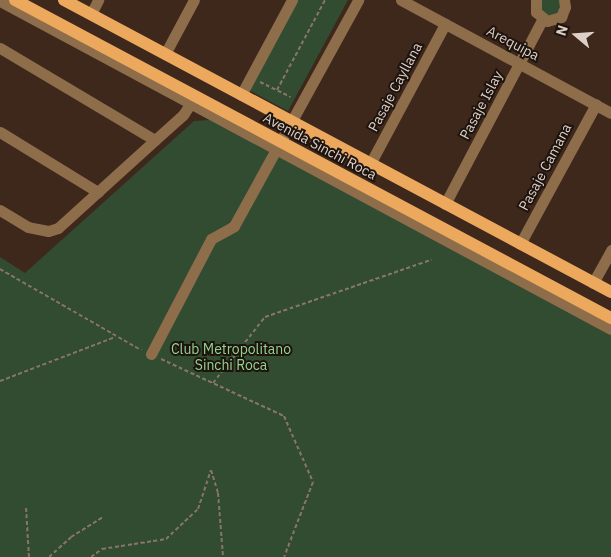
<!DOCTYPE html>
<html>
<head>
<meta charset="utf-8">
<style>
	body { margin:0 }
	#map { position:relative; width:611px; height:557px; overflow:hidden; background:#3e281c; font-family:"IBM Plex Sans",sans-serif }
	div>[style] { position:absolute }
	.green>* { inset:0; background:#324c32 }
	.path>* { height:2px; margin-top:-1px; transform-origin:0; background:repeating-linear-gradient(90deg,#87746a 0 4px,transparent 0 6.5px) }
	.minor>* { height:11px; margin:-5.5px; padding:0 5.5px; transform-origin:5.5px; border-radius:5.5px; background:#8d6d4a }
	.major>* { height:12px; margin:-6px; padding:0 6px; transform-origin:6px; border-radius:6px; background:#eca95e }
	span { translate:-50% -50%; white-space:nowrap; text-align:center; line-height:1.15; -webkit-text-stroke:4px #1e140e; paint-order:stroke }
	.street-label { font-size:14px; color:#decfc8 }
	.park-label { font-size:14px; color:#93d492 }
	.north { position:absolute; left:551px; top:10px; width:50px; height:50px; -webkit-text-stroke:4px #1e140e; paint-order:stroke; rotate:288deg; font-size:14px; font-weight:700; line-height:20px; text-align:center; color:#decfc8 }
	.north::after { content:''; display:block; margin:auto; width:18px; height:22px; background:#decfc8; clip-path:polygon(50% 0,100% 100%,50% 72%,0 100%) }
</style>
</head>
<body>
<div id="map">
	<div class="green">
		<i style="clip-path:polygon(295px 0,348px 0,288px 111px,247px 89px)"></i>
		<i style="clip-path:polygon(539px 0,561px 0,558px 16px,542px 15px)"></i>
		<i style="clip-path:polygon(210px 120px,611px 331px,611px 557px,0 557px,0 257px,25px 273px,194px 121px)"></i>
	</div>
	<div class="path">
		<i style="left:260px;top:82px;width:34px;rotate:26deg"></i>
		<i style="left:277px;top:90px;width:102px;rotate:-61.9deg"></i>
		<i style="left:0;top:269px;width:163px;rotate:29.9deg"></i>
		<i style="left:161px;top:359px;width:136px;rotate:24.9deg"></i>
		<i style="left:284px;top:416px;width:72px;rotate:66.3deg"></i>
		<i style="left:313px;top:482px;width:80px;rotate:111.1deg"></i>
		<i style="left:0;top:381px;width:123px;rotate:-20.9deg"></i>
		<i style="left:213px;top:383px;width:84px;rotate:-51.8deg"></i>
		<i style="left:265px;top:317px;width:176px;rotate:-19deg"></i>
		<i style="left:211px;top:470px;width:24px;rotate:73deg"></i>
		<i style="left:218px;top:493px;width:64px;rotate:85.5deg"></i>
		<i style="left:26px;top:508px;width:49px;rotate:86.5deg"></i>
		<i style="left:49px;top:557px;width:30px;rotate:-42deg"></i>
		<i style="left:71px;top:537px;width:39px;rotate:-32deg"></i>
		<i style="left:91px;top:557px;width:14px;rotate:-36deg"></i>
		<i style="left:102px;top:549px;width:65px;rotate:-8.9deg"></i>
		<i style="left:166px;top:539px;width:44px;rotate:-43.2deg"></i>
		<i style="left:198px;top:509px;width:41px;rotate:-71.6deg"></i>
	</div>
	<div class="minor">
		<i style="left:401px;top:0;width:238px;rotate:28.3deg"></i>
		<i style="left:536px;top:0;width:12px;rotate:90deg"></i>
		<i style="left:536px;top:12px;width:14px;rotate:39deg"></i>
		<i style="left:547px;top:21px;width:15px;rotate:-16deg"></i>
		<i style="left:561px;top:17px;width:11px;rotate:-68deg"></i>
		<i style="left:565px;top:7px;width:7px;rotate:-98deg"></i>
		<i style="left:0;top:1px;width:693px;rotate:28.23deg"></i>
		<i style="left:91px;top:14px;width:16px;rotate:-63deg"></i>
		<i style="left:0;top:48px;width:180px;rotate:30.7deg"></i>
		<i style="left:155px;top:140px;width:131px;rotate:137.8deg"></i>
		<i style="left:58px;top:228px;width:10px;rotate:163deg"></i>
		<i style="left:48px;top:231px;width:20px;rotate:-169deg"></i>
		<i style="left:28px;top:227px;width:33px;rotate:-149deg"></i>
		<i style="left:165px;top:54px;width:61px;rotate:-61.8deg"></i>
		<i style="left:241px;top:95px;width:108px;rotate:-61.8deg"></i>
		<i style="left:0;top:132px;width:115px;rotate:31.5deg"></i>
		<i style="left:155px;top:140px;width:38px;rotate:-42deg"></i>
		<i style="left:183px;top:115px;width:20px;rotate:-57deg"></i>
		<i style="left:370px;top:164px;width:159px;rotate:-61.8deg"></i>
		<i style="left:445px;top:204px;width:208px;rotate:-62.2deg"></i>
		<i style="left:520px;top:244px;width:159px;rotate:-61.5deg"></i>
		<i style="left:593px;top:283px;width:38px;rotate:-61deg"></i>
		<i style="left:151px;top:354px;width:130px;rotate:-62.4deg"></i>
		<i style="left:211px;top:239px;width:26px;rotate:-29deg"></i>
		<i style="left:234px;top:226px;width:258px;rotate:-61.2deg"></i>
	</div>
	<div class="major">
		<i style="left:15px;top:0;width:676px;rotate:28.08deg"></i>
		<i style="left:64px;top:0;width:620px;rotate:28.09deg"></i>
	</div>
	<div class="street-label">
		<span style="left:513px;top:43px;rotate:28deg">Arequipa</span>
		<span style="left:395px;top:87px;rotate:-62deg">Pasaje Cayllana</span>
		<span style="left:481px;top:105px;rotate:-62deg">Pasaje Islay</span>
		<span style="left:320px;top:146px;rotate:28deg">Avenida Sinchi Roca</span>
		<span style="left:545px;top:167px;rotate:-62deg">Pasaje Camana</span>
	</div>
	<div class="park-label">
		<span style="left:231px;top:357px">Club Metropolitano<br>Sinchi Roca</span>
	</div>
	<div class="north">N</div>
</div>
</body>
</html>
